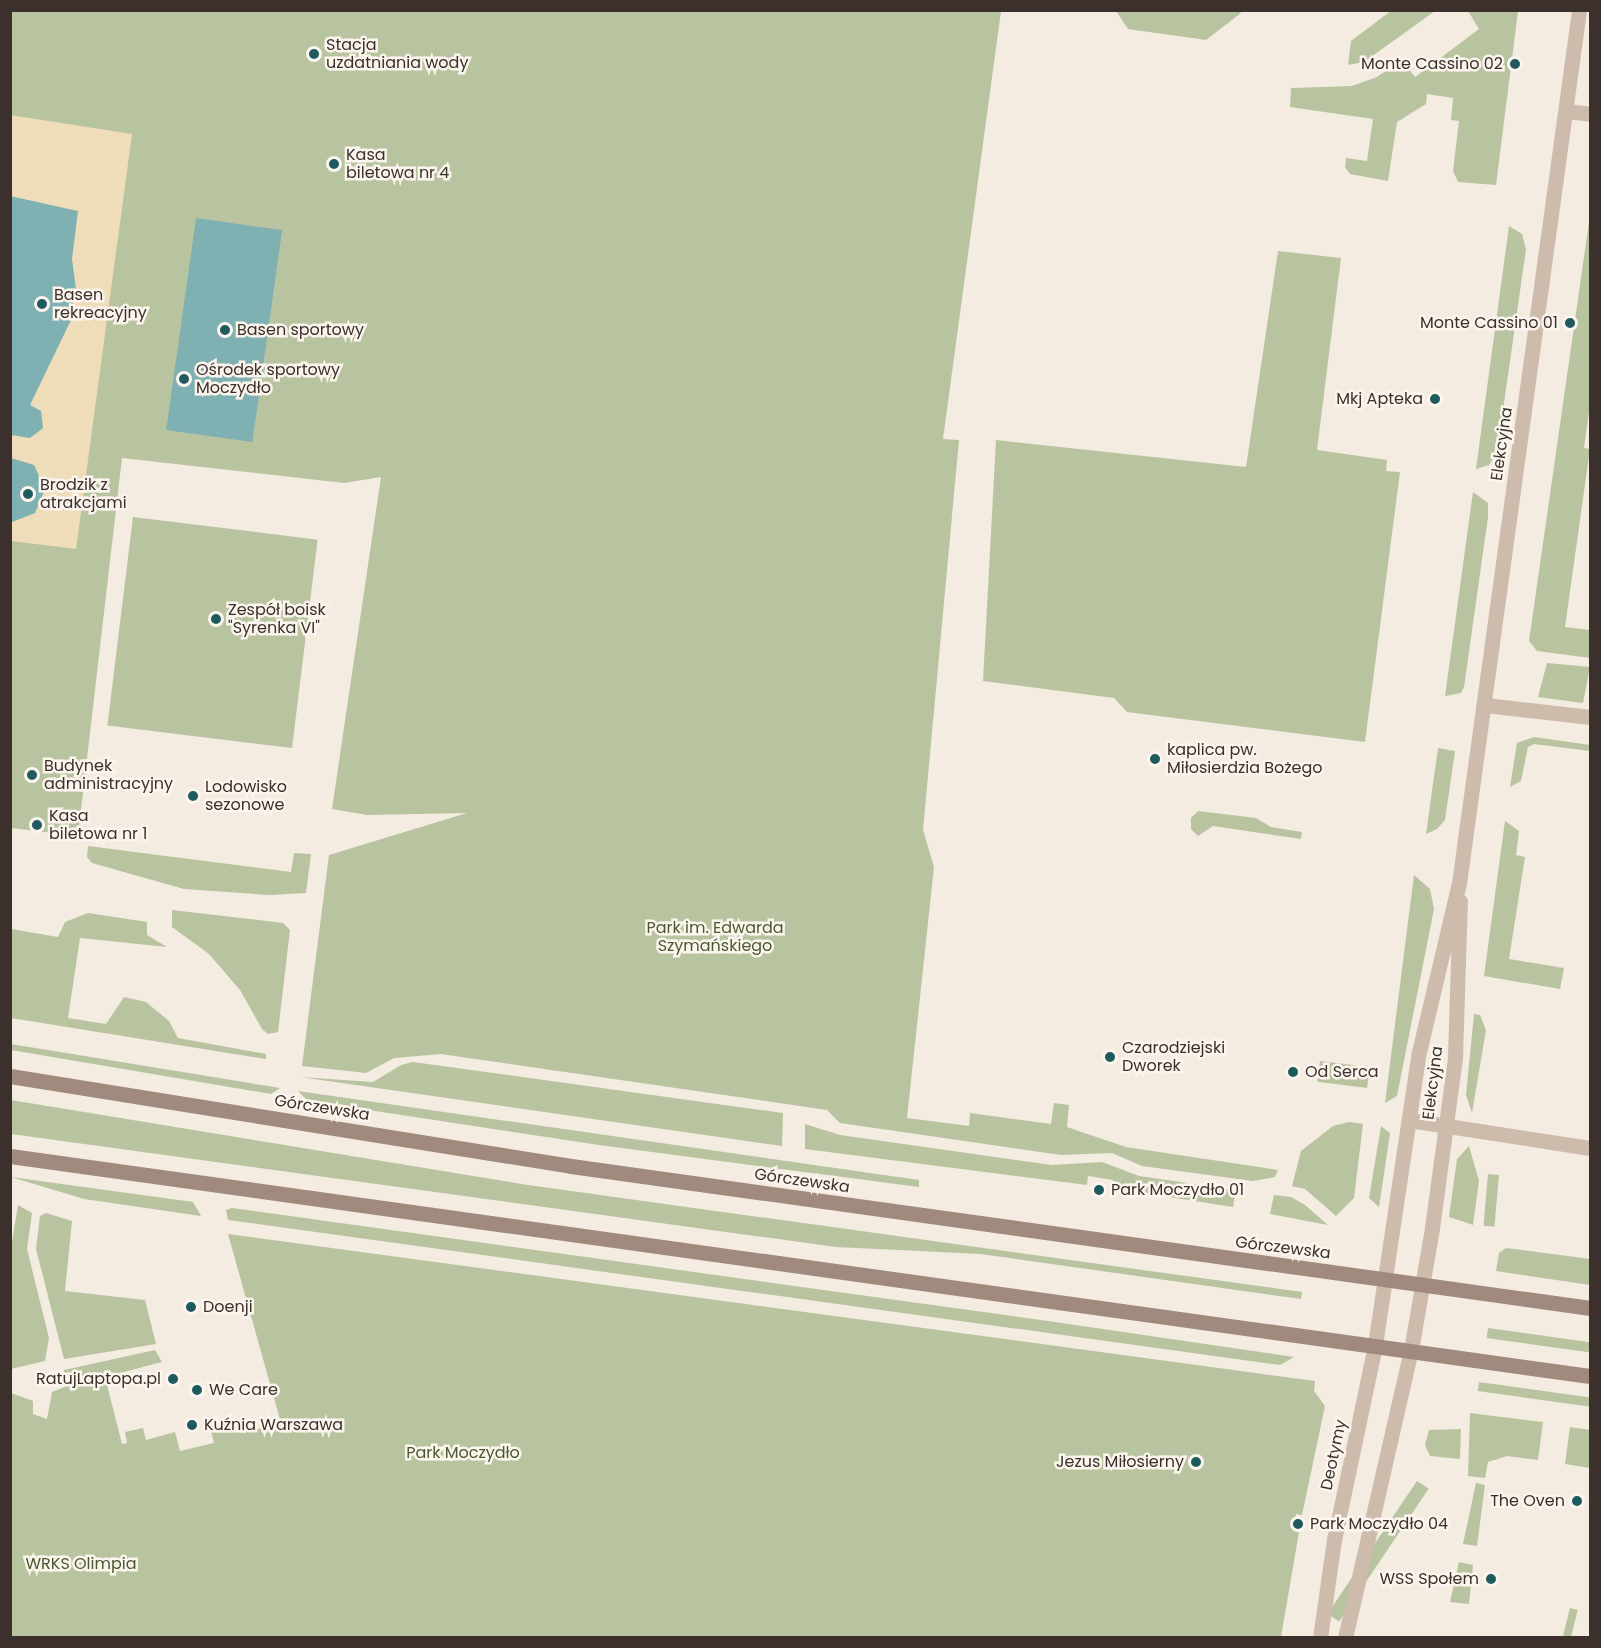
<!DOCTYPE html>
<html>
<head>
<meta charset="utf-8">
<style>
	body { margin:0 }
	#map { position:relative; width:1601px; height:1648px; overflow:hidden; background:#f4ebe1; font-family:Poppins,sans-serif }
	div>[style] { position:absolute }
	.green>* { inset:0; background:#b8c4a0; transform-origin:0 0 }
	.sand>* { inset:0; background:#efdcb8 }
	.water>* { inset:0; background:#7fb0b2; transform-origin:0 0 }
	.minor>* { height:15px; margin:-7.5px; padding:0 7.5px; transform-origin:7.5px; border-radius:7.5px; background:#cdbbac }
	.tertiary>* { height:15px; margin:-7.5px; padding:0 7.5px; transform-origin:7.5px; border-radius:7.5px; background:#cdbbac }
	.secondary>* { height:15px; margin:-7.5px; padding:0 7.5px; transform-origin:7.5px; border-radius:7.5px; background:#a18a7d }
	.dots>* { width:16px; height:16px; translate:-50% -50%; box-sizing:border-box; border:3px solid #fbf5ee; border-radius:50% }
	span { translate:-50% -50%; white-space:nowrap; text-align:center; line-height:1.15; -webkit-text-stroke:5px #fbf5ee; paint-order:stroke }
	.poi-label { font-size:16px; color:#3b302b }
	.left { translate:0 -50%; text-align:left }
	.right { translate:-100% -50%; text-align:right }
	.street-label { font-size:16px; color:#3b302b }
	.park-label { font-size:16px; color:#4a5a2e }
	.frame { position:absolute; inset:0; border:12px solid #3b302b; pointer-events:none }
</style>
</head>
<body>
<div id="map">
	<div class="green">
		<i style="clip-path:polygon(1392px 10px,1435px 11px,1364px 62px,1348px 65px,1351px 41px)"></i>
		<i style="clip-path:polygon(10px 11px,1001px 11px,943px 439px,959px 440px,923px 830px,934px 867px,907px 1118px,969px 1126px,970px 1113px,1051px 1124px,1054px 1103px,1069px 1105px,1067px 1127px,1126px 1147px,1278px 1170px,1275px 1177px,1253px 1181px,1142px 1166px,1112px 1153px,1061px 1155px,840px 1123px,827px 1110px,441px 1054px,394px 1058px,366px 1073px,302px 1066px,329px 855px,467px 813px,367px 815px,332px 809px,381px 477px,344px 483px,122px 458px,78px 836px,11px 828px)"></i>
		<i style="clip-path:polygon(1239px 11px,1241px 13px,1206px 40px,1128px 29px,1116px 11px)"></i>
		<i style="clip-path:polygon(1468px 11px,1518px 11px,1496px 185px,1458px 182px,1453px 171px,1459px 121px,1451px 120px,1453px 98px,1427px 94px,1426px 104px,1397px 122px,1388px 181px,1350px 174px,1345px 167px,1346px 158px,1367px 161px,1373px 119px,1290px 107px,1291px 88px,1352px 86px,1377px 77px,1402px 60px,1415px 77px,1479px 29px)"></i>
		<i style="clip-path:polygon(1590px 215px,1590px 404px,1584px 448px,1590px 449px,1565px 627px,1590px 630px,1590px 658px,1537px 651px,1529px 641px)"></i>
		<i style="clip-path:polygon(1509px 226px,1522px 234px,1526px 249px,1497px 452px,1489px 465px,1476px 469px)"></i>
		<i style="clip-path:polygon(1278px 251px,1341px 258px,1317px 450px,1387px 460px,1386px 471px,1400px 472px,1365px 742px,1127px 712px,1114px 698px,983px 681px,996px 440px,1246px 467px)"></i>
		<i style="clip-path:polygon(1473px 492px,1488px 503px,1488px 517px,1464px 687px,1461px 693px,1445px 696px)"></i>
		<i style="left:133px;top:517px;width:186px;height:210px;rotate:7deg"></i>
		<i style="clip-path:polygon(1547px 663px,1590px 667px,1583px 703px,1538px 697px)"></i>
		<i style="clip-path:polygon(1534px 737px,1590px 745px,1590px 751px,1534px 744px,1528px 747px,1521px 781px,1510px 787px,1517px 743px)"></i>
		<i style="clip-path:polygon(1438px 748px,1455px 751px,1445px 820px,1437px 829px,1426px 834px)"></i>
		<i style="clip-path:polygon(1198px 811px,1256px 818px,1271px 827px,1302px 832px,1301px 839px,1213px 826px,1198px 836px,1191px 829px,1191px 818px)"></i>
		<i style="clip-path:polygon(1505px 821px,1519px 831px,1516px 855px,1525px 857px,1509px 959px,1564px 968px,1560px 989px,1484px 976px)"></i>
		<i style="clip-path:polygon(88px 846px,291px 872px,294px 853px,311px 854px,306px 893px,270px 895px,184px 889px,92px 863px,87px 857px)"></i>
		<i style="clip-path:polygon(1414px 875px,1430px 889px,1434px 909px,1397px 1096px,1385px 1103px)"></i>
		<i style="clip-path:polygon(172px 910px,283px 923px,290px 930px,278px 1032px,268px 1034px,262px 1029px,240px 990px,209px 954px,172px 927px)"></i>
		<i style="clip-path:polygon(88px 913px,147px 922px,147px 935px,167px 947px,80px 938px,68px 1018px,106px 1024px,124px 997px,146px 1002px,169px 1021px,178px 1038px,266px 1054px,266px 1059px,11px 1018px,11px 929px,58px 937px,65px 922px)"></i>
		<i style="clip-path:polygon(1474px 1014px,1480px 1015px,1486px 1030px,1472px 1113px,1466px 1095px)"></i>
		<i style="clip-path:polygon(10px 1044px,11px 1044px,280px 1088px,271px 1094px,11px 1050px)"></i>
		<i style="left:1320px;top:1061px;width:50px;height:21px;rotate:7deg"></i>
		<i style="clip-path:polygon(413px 1062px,783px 1113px,782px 1146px,300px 1077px,373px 1082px,401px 1065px)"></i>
		<i style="clip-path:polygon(298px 1091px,919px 1180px,919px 1187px,599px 1145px,362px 1109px,307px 1100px)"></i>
		<i style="clip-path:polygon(11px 1100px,528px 1185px,1302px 1292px,1301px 1299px,980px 1254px,836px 1247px,11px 1134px)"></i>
		<i style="clip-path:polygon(1349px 1122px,1363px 1124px,1354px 1198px,1336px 1216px,1305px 1189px,1292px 1186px,1301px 1151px,1333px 1126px)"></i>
		<i style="clip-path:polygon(805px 1124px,840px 1135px,1052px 1165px,1102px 1162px,1139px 1176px,1236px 1190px,1233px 1207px,1112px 1188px,1113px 1180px,1088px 1176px,1087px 1185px,805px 1149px)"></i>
		<i style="clip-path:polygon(1381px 1126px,1390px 1133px,1379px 1207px,1369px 1198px)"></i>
		<i style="clip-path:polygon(1469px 1146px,1479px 1181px,1473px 1225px,1449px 1217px,1457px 1159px)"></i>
		<i style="left:1488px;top:1174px;width:11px;height:52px;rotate:5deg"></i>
		<i style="clip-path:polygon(11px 1177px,193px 1202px,201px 1216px,84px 1199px)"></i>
		<i style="clip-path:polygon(1274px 1195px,1291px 1197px,1305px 1205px,1328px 1225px,1270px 1214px)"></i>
		<i style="clip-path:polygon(18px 1205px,32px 1213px,27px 1249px,49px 1338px,45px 1361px,11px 1369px,10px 1254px)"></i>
		<i style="clip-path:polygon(232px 1208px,1048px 1321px,1294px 1357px,1280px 1365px,228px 1220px,226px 1210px)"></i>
		<i style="clip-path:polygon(46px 1213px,72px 1221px,65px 1291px,145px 1300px,156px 1344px,64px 1359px,36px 1249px,40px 1216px)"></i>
		<i style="clip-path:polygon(228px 1234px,1315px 1381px,1314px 1391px,1325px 1406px,1302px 1515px,1296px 1514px,1294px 1531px,1299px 1532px,1281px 1637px,11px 1637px,11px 1393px,33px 1401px,33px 1414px,47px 1419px,52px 1392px,65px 1387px,64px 1370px,155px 1350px,162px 1362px,105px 1377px,122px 1444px,127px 1443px,125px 1432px,143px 1428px,146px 1440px,175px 1432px,180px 1451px,214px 1443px,211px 1431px,241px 1423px,244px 1433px,281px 1423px)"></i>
		<i style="clip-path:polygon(1506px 1248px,1590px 1259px,1590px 1285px,1496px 1271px,1499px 1253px)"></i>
		<i style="left:1488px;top:1328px;width:103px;height:10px;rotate:8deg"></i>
		<i style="left:1479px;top:1382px;width:112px;height:9px;rotate:8deg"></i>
		<i style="clip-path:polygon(1470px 1413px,1543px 1422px,1538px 1460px,1507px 1456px,1488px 1462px,1485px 1478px,1468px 1476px)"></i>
		<i style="clip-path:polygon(1570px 1427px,1590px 1430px,1590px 1468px,1565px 1464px)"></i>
		<i style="clip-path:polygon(1461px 1429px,1460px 1459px,1430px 1456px,1425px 1445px,1429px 1430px)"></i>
		<i style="left:1417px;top:1481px;width:14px;height:160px;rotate:34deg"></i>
		<i style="clip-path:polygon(1476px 1483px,1485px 1485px,1477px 1546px,1463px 1544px)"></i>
		<i style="clip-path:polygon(1459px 1562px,1473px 1565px,1469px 1604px,1450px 1602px)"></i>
		<i style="left:1570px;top:1608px;width:8px;height:29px;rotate:14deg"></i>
	</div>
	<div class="sand">
		<i style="clip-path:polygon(10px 115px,132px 134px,76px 549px,11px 541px)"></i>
	</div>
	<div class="water">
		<i style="clip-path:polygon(10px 196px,78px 211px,72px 259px,76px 289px,71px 320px,30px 405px,41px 411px,43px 428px,30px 438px,11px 435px)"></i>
		<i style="left:196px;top:218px;width:87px;height:214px;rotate:8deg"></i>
		<i style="clip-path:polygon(11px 458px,34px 465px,45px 489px,35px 513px,12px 522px)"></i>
	</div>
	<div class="minor">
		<i style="left:1567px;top:111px;width:23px;rotate:7deg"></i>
		<i style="left:1485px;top:705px;width:106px;rotate:6.5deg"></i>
		<i style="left:1409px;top:1120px;width:183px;rotate:8.8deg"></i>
	</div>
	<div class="tertiary">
		<i style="left:1320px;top:1638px;width:99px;rotate:-81.9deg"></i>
		<i style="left:1334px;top:1540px;width:199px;rotate:-78.1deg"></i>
		<i style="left:1375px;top:1345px;width:296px;rotate:-81.5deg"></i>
		<i style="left:1419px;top:1052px;width:174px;rotate:-76.7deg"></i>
		<i style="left:1459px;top:883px;width:881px;rotate:-82.17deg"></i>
		<i style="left:1345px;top:1638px;width:295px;rotate:-77.1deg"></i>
		<i style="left:1411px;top:1350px;width:124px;rotate:-80.2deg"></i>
		<i style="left:1432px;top:1228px;width:173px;rotate:-82.3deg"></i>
		<i style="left:1455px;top:1057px;width:156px;rotate:-88.2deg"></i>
	</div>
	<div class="secondary">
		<i style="left:10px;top:1076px;width:568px;rotate:9.11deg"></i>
		<i style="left:571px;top:1166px;width:1029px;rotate:7.93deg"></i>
		<i style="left:10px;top:1156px;width:1595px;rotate:7.93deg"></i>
	</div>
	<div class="dots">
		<i style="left:314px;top:54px;background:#1f5a5e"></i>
		<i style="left:1515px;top:64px;background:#1f5a5e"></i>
		<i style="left:334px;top:164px;background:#1f5a5e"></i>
		<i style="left:42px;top:304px;background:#1f5a5e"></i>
		<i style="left:1570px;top:323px;background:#1f5a5e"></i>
		<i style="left:225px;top:330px;background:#1f5a5e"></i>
		<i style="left:184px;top:379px;background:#1f5a5e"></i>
		<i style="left:1435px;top:399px;background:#1f5a5e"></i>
		<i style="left:28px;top:494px;background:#1f5a5e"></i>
		<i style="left:216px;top:619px;background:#1f5a5e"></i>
		<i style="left:1155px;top:759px;background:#1f5a5e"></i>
		<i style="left:32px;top:775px;background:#1f5a5e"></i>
		<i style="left:193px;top:796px;background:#1f5a5e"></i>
		<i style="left:37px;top:825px;background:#1f5a5e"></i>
		<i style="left:1110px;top:1057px;background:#1f5a5e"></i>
		<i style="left:1293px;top:1072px;background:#1f5a5e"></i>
		<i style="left:1099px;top:1190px;background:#1f5a5e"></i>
		<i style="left:191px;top:1307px;background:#1f5a5e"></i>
		<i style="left:173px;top:1379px;background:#1f5a5e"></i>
		<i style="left:197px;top:1390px;background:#1f5a5e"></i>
		<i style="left:192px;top:1425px;background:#1f5a5e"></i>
		<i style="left:1196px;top:1462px;background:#1f5a5e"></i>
		<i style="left:1577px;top:1501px;background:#1f5a5e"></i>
		<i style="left:1298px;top:1524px;background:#1f5a5e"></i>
		<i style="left:1491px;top:1579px;background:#1f5a5e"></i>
	</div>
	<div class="poi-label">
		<span class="left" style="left:326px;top:54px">Stacja<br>uzdatniania wody</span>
		<span class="right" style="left:1503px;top:64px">Monte Cassino 02</span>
		<span class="left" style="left:346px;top:164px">Kasa<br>biletowa nr 4</span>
		<span class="left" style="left:54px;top:304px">Basen<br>rekreacyjny</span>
		<span class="right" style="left:1558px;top:323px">Monte Cassino 01</span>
		<span class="left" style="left:237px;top:330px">Basen sportowy</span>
		<span class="left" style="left:196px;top:379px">Ośrodek sportowy<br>Moczydło</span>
		<span class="right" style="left:1423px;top:399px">Mkj Apteka</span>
		<span class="left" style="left:40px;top:494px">Brodzik z<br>atrakcjami</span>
		<span class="left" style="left:228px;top:619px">Zespół boisk<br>"Syrenka VI"</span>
		<span class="left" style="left:1167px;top:759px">kaplica pw.<br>Miłosierdzia Bożego</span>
		<span class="left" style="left:44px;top:775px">Budynek<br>administracyjny</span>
		<span class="left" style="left:205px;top:796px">Lodowisko<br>sezonowe</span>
		<span class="left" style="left:49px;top:825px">Kasa<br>biletowa nr 1</span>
		<span class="left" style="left:1122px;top:1057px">Czarodziejski<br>Dworek</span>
		<span class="left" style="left:1305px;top:1072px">Od Serca</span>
		<span class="left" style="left:1111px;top:1190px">Park Moczydło 01</span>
		<span class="left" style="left:203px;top:1307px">Doenji</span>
		<span class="right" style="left:161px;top:1379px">RatujLaptopa.pl</span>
		<span class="left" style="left:209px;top:1390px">We Care</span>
		<span class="left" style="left:204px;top:1425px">Kuźnia Warszawa</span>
		<span class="right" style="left:1184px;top:1462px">Jezus Miłosierny</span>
		<span class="right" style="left:1565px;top:1501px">The Oven</span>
		<span class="left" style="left:1310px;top:1524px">Park Moczydło 04</span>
		<span class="right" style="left:1479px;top:1579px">WSS Społem</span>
	</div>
	<div class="street-label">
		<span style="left:1502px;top:444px;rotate:-82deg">Elekcyjna</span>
		<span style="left:1433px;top:1083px;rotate:-83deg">Elekcyjna</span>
		<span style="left:322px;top:1108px;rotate:9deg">Górczewska</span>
		<span style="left:802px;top:1181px;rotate:8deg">Górczewska</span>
		<span style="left:1283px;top:1248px;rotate:7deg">Górczewska</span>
		<span style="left:1334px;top:1455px;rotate:-78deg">Deotymy</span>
	</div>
	<div class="park-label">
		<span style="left:715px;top:937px">Park im. Edwarda<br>Szymańskiego</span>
		<span style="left:463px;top:1453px">Park Moczydło</span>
		<span style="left:81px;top:1564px">WRKS Olimpia</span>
	</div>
	<div class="frame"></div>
</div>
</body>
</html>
